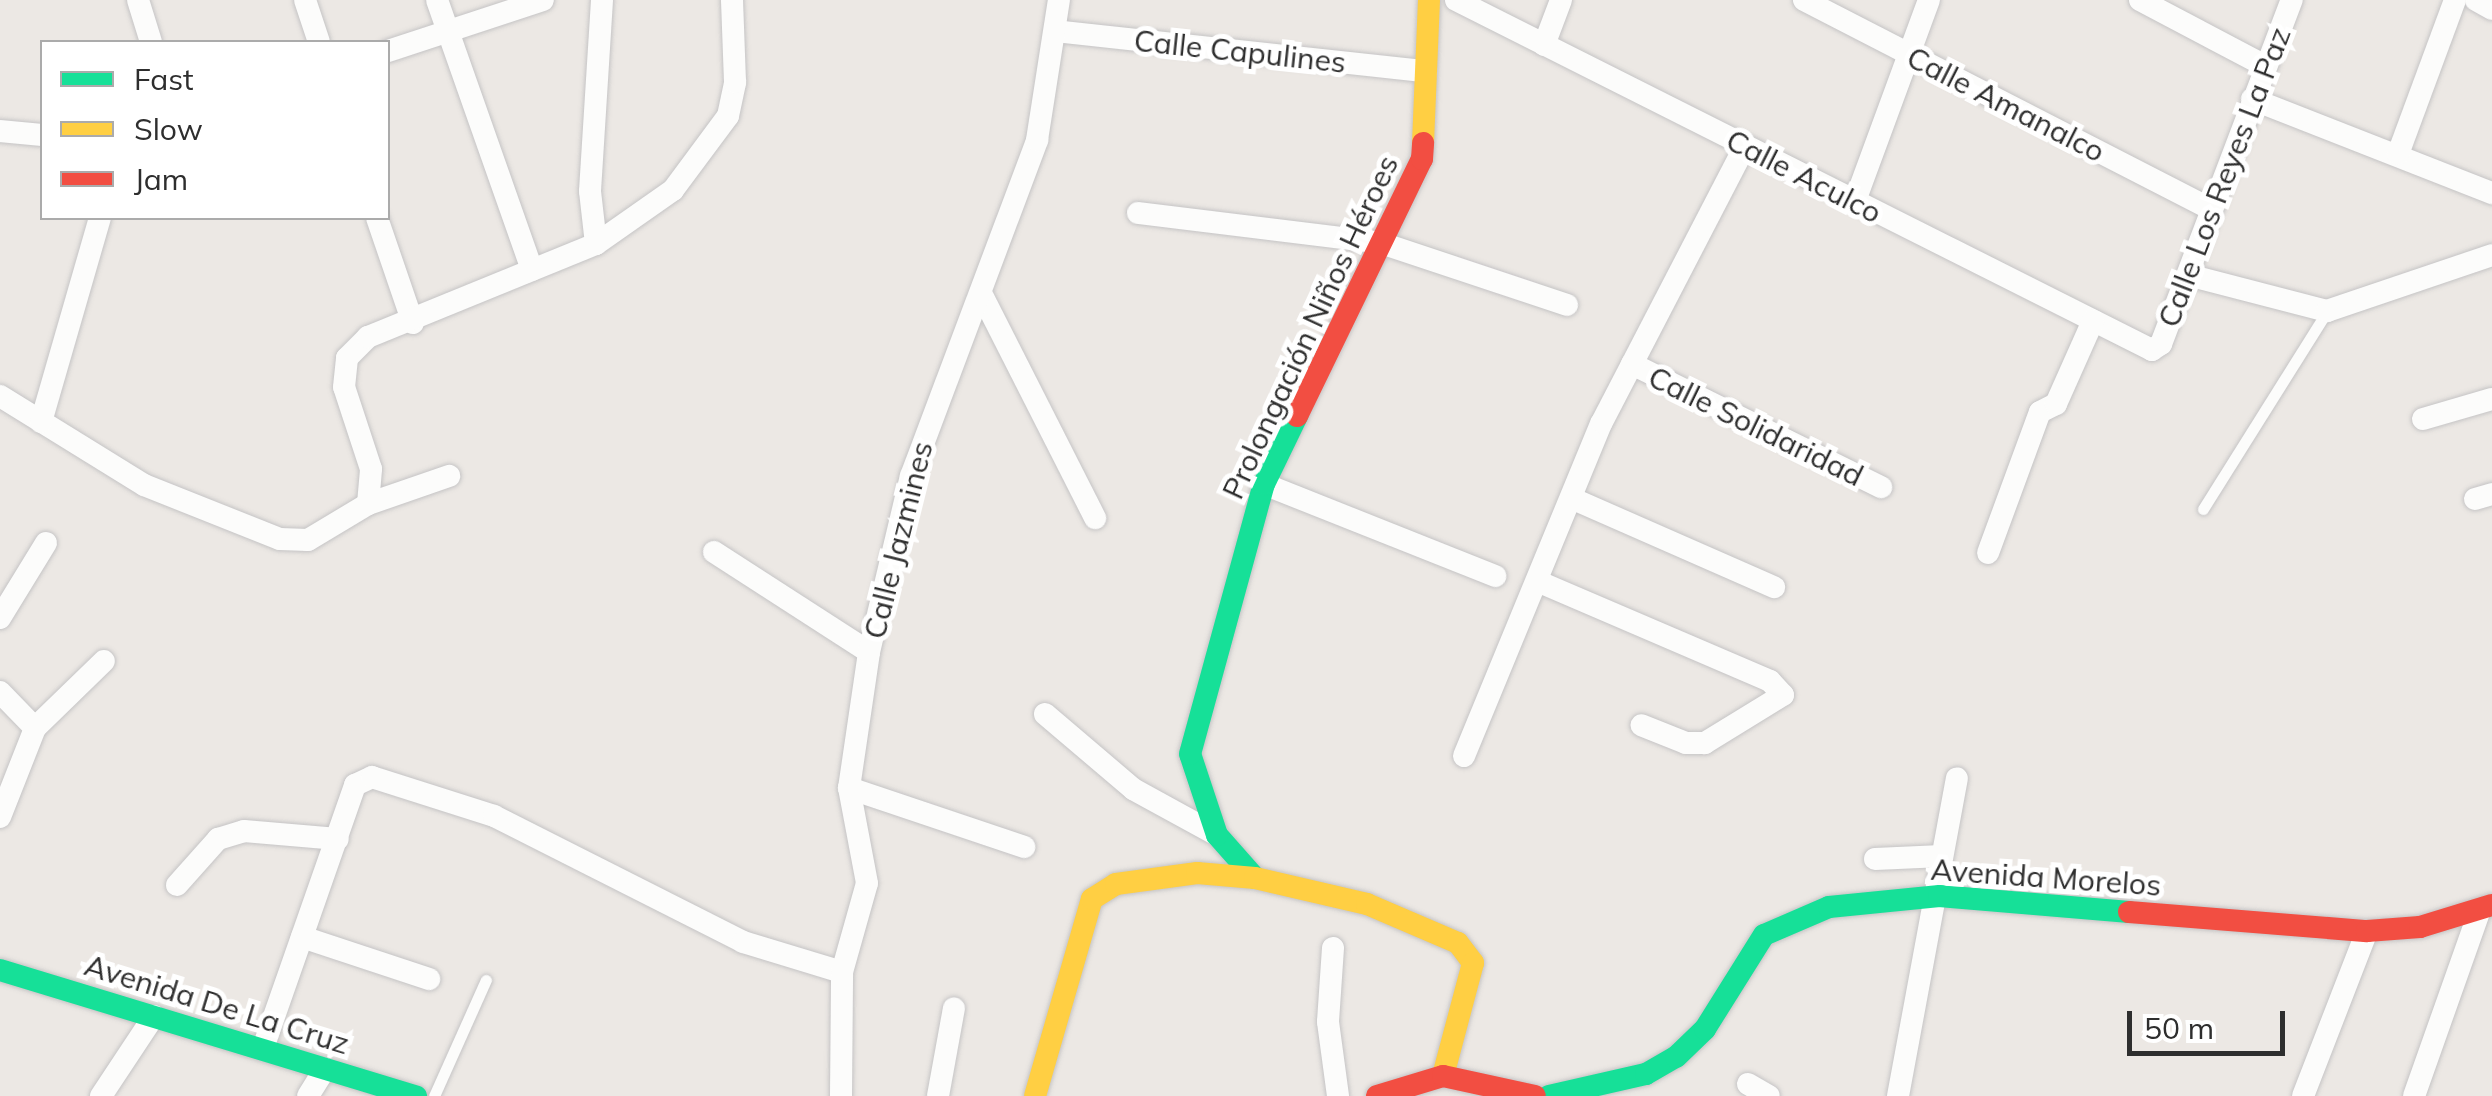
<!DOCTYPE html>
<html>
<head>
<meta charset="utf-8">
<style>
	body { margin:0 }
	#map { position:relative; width:2492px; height:1096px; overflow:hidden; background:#ece8e4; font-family:Mulish,sans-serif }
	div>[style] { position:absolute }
	.roads { filter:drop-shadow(0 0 2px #c5c4c5) drop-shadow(0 0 2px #c5c4c5) }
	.lane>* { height:11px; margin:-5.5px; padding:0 5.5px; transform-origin:5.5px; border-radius:5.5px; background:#fcfcfb }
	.street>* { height:22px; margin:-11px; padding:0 11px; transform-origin:11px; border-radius:11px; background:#fcfcfb }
	.fast>* { height:22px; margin:-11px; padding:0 11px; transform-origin:11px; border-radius:11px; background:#16e098 }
	.slow>* { height:22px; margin:-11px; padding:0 11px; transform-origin:11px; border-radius:11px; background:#ffcf43 }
	.jam>* { height:22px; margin:-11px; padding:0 11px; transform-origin:11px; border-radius:11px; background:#f24e42 }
	span { translate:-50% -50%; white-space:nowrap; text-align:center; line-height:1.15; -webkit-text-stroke:10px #fff; paint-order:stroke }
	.street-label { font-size:30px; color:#2e2e2e }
	.legend { position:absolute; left:40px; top:40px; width:350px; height:180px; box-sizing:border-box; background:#fff; border:2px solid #ababab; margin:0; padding:12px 18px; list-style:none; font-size:30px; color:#2e2e2e }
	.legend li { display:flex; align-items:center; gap:20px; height:50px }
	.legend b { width:50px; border:2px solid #ababab }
	.scale { position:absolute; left:2127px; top:1011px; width:158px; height:45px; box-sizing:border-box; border:5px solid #2e2e2e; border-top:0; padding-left:12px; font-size:30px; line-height:35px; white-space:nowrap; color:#2e2e2e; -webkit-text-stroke:8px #fff; paint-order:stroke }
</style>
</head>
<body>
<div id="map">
	<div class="roads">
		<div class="lane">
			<i style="left:2203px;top:509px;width:234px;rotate:-57.9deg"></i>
			<i style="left:434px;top:1096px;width:127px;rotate:-65.9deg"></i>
		</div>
		<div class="street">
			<i style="left:138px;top:0;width:44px;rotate:72.8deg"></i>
			<i style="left:305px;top:0;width:44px;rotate:71.6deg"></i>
			<i style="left:437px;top:0;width:286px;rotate:70.6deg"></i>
			<i style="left:1456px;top:0;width:779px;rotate:26.7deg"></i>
			<i style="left:2152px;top:350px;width:11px;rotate:-34deg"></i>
			<i style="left:2161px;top:344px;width:368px;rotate:-69.2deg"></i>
			<i style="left:1804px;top:0;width:454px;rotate:27.2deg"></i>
			<i style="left:2140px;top:0;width:141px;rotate:27.8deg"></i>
			<i style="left:2476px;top:0;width:18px;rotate:29deg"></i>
			<i style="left:1055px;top:31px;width:373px;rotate:6.2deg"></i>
			<i style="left:1544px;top:45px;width:48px;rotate:-69.3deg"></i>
			<i style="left:388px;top:51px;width:163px;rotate:-18.2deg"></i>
			<i style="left:2252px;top:99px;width:258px;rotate:21.4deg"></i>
			<i style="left:0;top:131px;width:42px;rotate:5.4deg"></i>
			<i style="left:2398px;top:154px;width:164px;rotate:-69.7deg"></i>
			<i style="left:1855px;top:201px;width:214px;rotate:-69.8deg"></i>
			<i style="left:1138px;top:213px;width:245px;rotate:7deg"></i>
			<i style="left:1381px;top:243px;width:196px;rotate:18.4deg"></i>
			<i style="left:377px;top:218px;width:111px;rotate:71.1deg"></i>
			<i style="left:596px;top:244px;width:53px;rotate:-96.5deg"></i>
			<i style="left:590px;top:191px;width:191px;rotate:-86.4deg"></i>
			<i style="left:2188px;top:275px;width:144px;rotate:14.5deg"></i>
			<i style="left:2327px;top:311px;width:174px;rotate:-18.7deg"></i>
			<i style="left:983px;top:297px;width:248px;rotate:63.1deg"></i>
			<i style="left:1632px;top:364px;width:278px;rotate:26.3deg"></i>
			<i style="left:0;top:396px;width:169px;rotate:31.7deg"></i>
			<i style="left:144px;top:485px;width:146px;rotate:21.7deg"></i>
			<i style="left:280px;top:539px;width:28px;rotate:2deg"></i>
			<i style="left:308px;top:540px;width:70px;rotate:-31deg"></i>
			<i style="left:368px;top:504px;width:86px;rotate:-19.1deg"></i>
			<i style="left:2423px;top:419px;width:72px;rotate:-16.2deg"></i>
			<i style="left:41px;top:422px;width:212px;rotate:-73.9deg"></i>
			<i style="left:1264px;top:484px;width:249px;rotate:21.7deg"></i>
			<i style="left:1571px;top:498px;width:222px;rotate:23.7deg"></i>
			<i style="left:2475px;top:499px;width:18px;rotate:-16deg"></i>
			<i style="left:368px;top:504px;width:35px;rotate:-85deg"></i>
			<i style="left:371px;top:469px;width:86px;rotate:-108.2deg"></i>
			<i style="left:344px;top:387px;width:29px;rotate:-84deg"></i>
			<i style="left:347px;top:358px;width:30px;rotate:-45deg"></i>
			<i style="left:368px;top:337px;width:246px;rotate:-22.2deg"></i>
			<i style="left:596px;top:244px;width:94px;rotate:-35deg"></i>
			<i style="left:673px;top:190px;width:92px;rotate:-53.4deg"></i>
			<i style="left:728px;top:116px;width:35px;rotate:-78deg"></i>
			<i style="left:735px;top:82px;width:82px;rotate:-92.1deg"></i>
			<i style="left:714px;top:552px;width:184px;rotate:32.8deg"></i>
			<i style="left:1988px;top:553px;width:150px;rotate:-69.8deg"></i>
			<i style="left:2040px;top:412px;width:18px;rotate:-27deg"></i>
			<i style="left:2056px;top:404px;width:91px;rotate:-66deg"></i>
			<i style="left:1537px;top:581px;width:254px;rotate:23.2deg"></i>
			<i style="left:1770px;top:681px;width:19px;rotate:47deg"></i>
			<i style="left:1783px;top:695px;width:92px;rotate:148.4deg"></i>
			<i style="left:1705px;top:743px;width:19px;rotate:180deg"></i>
			<i style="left:1686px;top:743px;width:48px;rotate:-158.2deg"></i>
			<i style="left:0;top:618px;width:88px;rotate:-58.5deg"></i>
			<i style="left:0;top:692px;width:50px;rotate:45.8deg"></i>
			<i style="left:1045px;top:714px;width:116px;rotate:40.4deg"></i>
			<i style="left:1133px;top:789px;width:96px;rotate:28.7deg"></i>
			<i style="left:1464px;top:756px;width:361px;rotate:-67.6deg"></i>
			<i style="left:1602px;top:422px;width:311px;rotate:-62.6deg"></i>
			<i style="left:849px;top:788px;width:185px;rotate:18.6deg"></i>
			<i style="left:0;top:817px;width:96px;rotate:-68.5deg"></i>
			<i style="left:35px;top:728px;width:96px;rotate:-44.2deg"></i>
			<i style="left:1875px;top:859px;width:67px;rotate:-2.6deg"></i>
			<i style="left:177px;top:885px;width:62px;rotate:-48.3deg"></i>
			<i style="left:218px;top:839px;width:27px;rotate:-17deg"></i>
			<i style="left:244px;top:831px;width:94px;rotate:4.9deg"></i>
			<i style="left:302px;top:937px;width:134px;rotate:18.3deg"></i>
			<i style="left:1333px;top:948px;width:74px;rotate:93.9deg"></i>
			<i style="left:1328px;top:1022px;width:75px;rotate:82.3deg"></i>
			<i style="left:263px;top:1048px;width:279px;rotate:-70.7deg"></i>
			<i style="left:355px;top:785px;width:19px;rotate:-25deg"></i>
			<i style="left:372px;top:777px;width:128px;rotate:17.7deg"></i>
			<i style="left:494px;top:816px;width:279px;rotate:26.8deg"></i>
			<i style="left:743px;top:942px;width:103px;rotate:16.9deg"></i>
			<i style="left:1748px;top:1084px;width:24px;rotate:30deg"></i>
			<i style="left:101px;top:1096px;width:96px;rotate:-56.5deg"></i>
			<i style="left:308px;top:1096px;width:32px;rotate:-58deg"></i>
			<i style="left:841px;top:1096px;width:124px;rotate:-89.5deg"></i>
			<i style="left:842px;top:972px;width:92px;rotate:-74.3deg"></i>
			<i style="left:867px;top:883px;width:97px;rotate:-100.7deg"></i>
			<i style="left:849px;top:788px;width:137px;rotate:-81.6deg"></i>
			<i style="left:869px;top:652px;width:181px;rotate:-76.6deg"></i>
			<i style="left:911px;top:476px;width:359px;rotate:-69.4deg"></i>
			<i style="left:1037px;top:140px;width:142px;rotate:-81.1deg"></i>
			<i style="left:938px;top:1096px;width:89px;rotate:-79.7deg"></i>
			<i style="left:1898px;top:1096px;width:323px;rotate:-79.5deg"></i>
			<i style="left:2303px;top:1096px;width:177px;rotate:-68.8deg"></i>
			<i style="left:2414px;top:1096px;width:195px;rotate:-70.5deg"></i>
		</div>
		<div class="fast">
			<i style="left:1255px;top:878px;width:57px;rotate:-131.5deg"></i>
			<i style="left:1217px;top:835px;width:85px;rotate:-108.4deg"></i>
			<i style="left:1190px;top:754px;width:280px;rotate:-74.7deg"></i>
			<i style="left:1264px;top:484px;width:76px;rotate:-64.1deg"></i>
			<i style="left:0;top:970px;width:435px;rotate:16.9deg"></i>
			<i style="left:1549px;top:1096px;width:99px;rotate:-12.8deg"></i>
			<i style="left:1646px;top:1074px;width:34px;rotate:-30deg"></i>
			<i style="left:1676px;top:1057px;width:40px;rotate:-44deg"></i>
			<i style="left:1705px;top:1029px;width:111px;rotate:-57.9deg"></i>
			<i style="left:1764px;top:935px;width:71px;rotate:-23.3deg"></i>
			<i style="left:1829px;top:907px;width:111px;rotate:-5.7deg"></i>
			<i style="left:1939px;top:896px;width:191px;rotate:4.8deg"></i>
		</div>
		<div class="slow">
			<i style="left:1423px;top:143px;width:143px;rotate:-87.6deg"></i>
			<i style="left:1035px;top:1096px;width:205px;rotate:-73.9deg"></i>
			<i style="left:1092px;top:899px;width:28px;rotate:-32deg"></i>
			<i style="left:1116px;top:884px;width:82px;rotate:-7.7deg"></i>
			<i style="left:1197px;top:873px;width:58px;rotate:4.9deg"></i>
			<i style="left:1255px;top:878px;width:115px;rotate:13.1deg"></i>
			<i style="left:1367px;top:904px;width:99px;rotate:23.2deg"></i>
			<i style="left:1458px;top:943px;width:25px;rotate:53deg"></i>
			<i style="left:1473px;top:963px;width:117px;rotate:104.9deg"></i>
		</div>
		<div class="jam">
			<i style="left:1297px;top:416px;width:286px;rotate:-64.1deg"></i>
			<i style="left:1422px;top:159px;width:16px;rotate:-86deg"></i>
			<i style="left:2129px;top:912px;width:239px;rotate:4.6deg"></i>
			<i style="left:2367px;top:931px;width:53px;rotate:-4.3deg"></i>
			<i style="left:2420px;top:927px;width:75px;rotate:-17deg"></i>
			<i style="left:1377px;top:1096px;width:69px;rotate:-16.9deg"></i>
			<i style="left:1443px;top:1076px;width:94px;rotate:12.3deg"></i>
		</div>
	</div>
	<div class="street-label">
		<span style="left:1240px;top:51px;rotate:6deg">Calle Capulines</span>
		<span style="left:2006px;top:104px;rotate:27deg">Calle Amanalco</span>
		<span style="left:1804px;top:176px;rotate:27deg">Calle Aculco</span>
		<span style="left:2224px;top:177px;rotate:-69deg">Calle Los Reyes La Paz</span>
		<span style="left:1310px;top:327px;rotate:-65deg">Prolongación Niños Héroes</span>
		<span style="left:1756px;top:426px;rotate:26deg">Calle Solidaridad</span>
		<span style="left:898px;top:540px;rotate:-76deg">Calle Jazmines</span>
		<span style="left:2046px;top:877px;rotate:4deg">Avenida Morelos</span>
		<span style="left:217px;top:1004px;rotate:17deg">Avenida De La Cruz</span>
	</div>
	<ul class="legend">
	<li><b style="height:12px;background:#16e098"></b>Fast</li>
	<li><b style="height:12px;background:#ffcf43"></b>Slow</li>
	<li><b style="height:12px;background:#f24e42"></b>Jam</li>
	</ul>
	<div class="scale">50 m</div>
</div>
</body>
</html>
